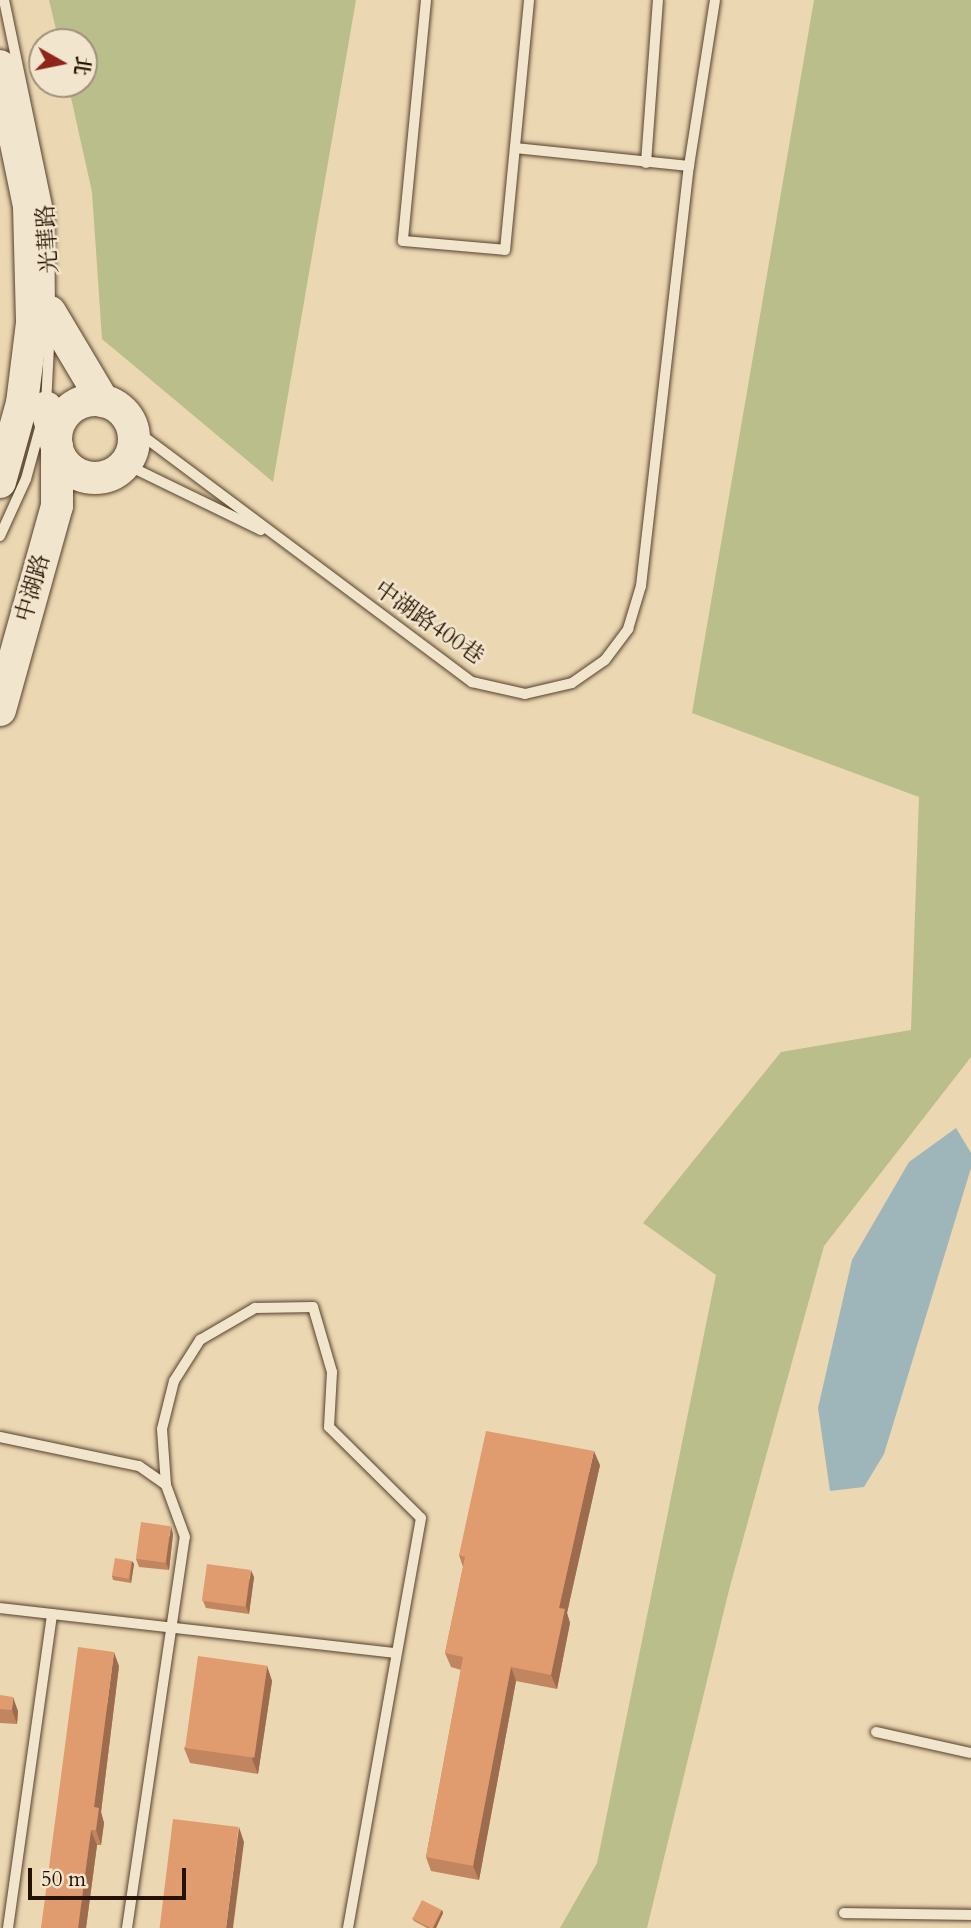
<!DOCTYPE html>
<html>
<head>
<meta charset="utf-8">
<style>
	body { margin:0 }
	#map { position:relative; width:971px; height:1928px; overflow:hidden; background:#ebd7b2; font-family:Cardo,"Noto Serif TC",serif }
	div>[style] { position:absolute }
	.green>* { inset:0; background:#babe8a }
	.water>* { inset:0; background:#9eb6b9 }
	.roads { filter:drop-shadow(0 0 2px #56422c) drop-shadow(0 0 2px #56422c) }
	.lane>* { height:10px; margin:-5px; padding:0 5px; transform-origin:5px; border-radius:5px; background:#f2e5cd }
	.secondary>* { height:32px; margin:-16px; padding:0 16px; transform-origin:16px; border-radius:16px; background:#f2e5cd }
	.secondary>.ring { margin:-16px; padding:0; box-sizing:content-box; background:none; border:32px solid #f2e5cd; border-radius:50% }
	.wall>* { inset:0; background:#c1855f }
	.shaded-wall>* { inset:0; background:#9d6c4e }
	.building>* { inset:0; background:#e09b6f; transform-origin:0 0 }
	span { translate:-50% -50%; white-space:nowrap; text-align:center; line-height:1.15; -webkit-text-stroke:5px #f2e5cd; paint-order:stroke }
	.street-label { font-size:23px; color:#251100 }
	.north { position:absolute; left:28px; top:28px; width:70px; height:70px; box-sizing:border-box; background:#f2e5cd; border:2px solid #a0907b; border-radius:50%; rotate:99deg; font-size:19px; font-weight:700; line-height:28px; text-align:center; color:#251100 }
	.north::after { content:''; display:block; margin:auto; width:24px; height:32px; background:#8f2418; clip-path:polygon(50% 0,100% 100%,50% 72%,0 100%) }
	.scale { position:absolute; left:28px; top:1868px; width:158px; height:32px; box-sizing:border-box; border:4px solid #251100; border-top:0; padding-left:9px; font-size:21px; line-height:24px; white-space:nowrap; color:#251100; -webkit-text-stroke:5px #f2e5cd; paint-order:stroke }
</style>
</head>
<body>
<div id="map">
	<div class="green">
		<i style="clip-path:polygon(49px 0,356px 0,273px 482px,102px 339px,92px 192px,68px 84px,84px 84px,84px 42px,59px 42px)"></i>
		<i style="clip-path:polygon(814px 0,971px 0,971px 1057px,824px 1246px,729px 1590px,647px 1928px,560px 1928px,597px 1863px,716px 1275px,643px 1223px,781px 1052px,911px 1030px,919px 797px,692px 713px)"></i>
	</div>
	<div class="water">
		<i style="clip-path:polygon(956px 1128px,971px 1153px,971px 1168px,884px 1454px,864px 1487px,830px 1491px,818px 1408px,852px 1260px,909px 1162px)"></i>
	</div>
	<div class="roads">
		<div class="lane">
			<i style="left:4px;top:0;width:220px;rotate:78.2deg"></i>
			<i style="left:49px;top:215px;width:95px;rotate:89.4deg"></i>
			<i style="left:426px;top:0;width:242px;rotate:95.5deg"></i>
			<i style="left:403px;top:241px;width:102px;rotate:5deg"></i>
			<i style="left:505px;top:250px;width:251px;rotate:-84.5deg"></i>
			<i style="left:515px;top:148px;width:175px;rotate:5.9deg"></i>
			<i style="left:646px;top:163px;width:163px;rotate:-85.8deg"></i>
			<i style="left:46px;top:405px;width:79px;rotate:-87.1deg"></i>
			<i style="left:131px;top:427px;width:426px;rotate:36.8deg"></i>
			<i style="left:472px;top:682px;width:54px;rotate:12.8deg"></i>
			<i style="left:525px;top:694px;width:48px;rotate:-13.2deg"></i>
			<i style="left:572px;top:683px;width:40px;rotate:-34.9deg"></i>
			<i style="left:605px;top:660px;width:39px;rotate:-53deg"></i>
			<i style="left:628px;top:629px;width:45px;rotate:-73.2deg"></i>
			<i style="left:641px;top:586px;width:423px;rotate:-83.5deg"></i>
			<i style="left:689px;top:166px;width:168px;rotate:-81.1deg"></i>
			<i style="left:125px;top:464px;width:151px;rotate:25.9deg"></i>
			<i style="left:0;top:536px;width:63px;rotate:-65.5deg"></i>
			<i style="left:26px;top:479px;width:57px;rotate:-74.7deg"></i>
			<i style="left:0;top:1437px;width:142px;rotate:11.8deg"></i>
			<i style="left:139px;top:1466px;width:33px;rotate:35deg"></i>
			<i style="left:0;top:1608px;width:398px;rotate:6.5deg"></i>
			<i style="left:876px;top:1732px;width:97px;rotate:12.5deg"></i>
			<i style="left:844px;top:1913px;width:127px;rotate:0.9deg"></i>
			<i style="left:8px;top:1928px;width:317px;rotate:-82deg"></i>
			<i style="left:127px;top:1928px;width:395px;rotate:-81.6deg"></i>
			<i style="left:185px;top:1537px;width:55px;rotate:-110.1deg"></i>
			<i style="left:166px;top:1485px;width:56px;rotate:-94.1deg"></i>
			<i style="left:162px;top:1429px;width:49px;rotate:-76deg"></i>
			<i style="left:174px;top:1381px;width:49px;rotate:-57.6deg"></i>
			<i style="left:200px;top:1340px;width:64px;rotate:-30.2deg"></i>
			<i style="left:255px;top:1308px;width:58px;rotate:-1deg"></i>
			<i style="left:313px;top:1307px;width:68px;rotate:73.7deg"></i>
			<i style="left:332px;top:1372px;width:55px;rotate:93.1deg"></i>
			<i style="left:329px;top:1427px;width:129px;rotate:44.7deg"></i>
			<i style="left:421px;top:1518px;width:416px;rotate:100.1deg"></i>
		</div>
		<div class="secondary">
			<i style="left:0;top:66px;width:143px;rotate:78.3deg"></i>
			<i style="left:29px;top:206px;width:117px;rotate:88.5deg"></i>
			<i style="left:32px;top:323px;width:81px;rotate:97.1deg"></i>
			<i style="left:22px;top:403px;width:82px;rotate:105.6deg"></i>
			<i style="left:50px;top:312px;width:104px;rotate:59.2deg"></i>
			<i class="ring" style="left:56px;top:400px;width:46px;height:46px"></i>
			<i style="left:0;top:710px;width:212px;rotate:-74.4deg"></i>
			<i style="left:57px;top:506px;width:59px;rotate:-90deg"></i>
			<i style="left:57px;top:447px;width:41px;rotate:-105.4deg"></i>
		</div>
	</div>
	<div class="wall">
		<i style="clip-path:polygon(600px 1465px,567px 1613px,570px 1623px,557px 1689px,516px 1681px,479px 1880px,431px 1871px,426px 1857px,461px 1670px,451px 1667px,445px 1653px,463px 1567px,459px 1555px)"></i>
		<i style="clip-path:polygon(173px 1534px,169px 1570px,139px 1567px,136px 1559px)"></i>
		<i style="clip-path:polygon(132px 1561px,134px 1564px,131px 1583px,113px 1580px,112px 1576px)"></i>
		<i style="clip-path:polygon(254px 1577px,249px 1614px,206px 1608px,203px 1601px)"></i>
		<i style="clip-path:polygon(119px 1666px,101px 1812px,104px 1823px,101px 1845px,97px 1845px,86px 1928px,41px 1928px)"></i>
		<i style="clip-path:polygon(267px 1666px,272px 1681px,258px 1774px,190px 1763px,184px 1748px)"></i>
		<i style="clip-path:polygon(0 1695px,18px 1711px,17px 1724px,0 1723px)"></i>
		<i style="clip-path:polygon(442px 1910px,443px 1913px,436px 1928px,427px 1928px,414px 1921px,412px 1918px)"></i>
	</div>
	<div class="shaded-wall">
		<i style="clip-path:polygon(594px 1451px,600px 1465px,567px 1613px,570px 1623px,557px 1689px,551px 1675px,559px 1608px)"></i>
		<i style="clip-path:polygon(171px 1526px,173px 1534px,169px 1570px,166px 1563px)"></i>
		<i style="clip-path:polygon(132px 1561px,134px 1564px,131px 1583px,130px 1579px)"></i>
		<i style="clip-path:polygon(251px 1570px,254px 1577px,249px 1614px,246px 1606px)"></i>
		<i style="clip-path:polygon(114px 1652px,119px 1666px,101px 1812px,104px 1823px,101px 1845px,96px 1830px,94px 1807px)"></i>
		<i style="clip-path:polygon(267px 1666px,272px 1681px,258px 1774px,252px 1759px)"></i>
		<i style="clip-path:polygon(511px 1667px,516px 1681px,479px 1880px,473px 1866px)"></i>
		<i style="clip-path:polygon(13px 1697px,18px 1711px,17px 1724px,12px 1710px)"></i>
		<i style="clip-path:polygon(239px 1827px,244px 1842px,233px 1928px,226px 1928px)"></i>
		<i style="clip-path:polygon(91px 1830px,97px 1845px,86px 1928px,78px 1928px)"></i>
		<i style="clip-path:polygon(442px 1910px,443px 1913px,436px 1928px,433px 1928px)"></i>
	</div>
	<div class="building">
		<i style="clip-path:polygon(486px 1431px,594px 1451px,559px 1608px,565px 1609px,551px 1675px,511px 1667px,473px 1866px,426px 1857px,463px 1657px,445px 1653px,465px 1557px,459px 1555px)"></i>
		<i style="left:141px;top:1522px;width:30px;height:37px;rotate:8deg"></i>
		<i style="left:115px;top:1558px;width:17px;height:18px;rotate:10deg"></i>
		<i style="left:207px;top:1564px;width:44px;height:37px;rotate:8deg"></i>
		<i style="clip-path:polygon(78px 1647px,114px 1652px,94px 1807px,99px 1808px,96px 1830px,91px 1830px,78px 1928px,41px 1928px)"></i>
		<i style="left:198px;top:1656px;width:70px;height:93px;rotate:8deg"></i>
		<i style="clip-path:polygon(0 1695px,13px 1697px,12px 1710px,0 1709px)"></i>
		<i style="left:173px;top:1819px;width:66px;height:110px;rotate:7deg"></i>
		<i style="left:422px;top:1900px;width:22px;height:21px;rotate:27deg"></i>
	</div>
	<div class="street-label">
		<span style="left:48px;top:239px;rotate:-94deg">光華路</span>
		<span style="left:33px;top:588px;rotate:-74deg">中湖路</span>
		<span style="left:429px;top:623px;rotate:35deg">中湖路400巷</span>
	</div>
	<div class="north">北</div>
	<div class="scale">50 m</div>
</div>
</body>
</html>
